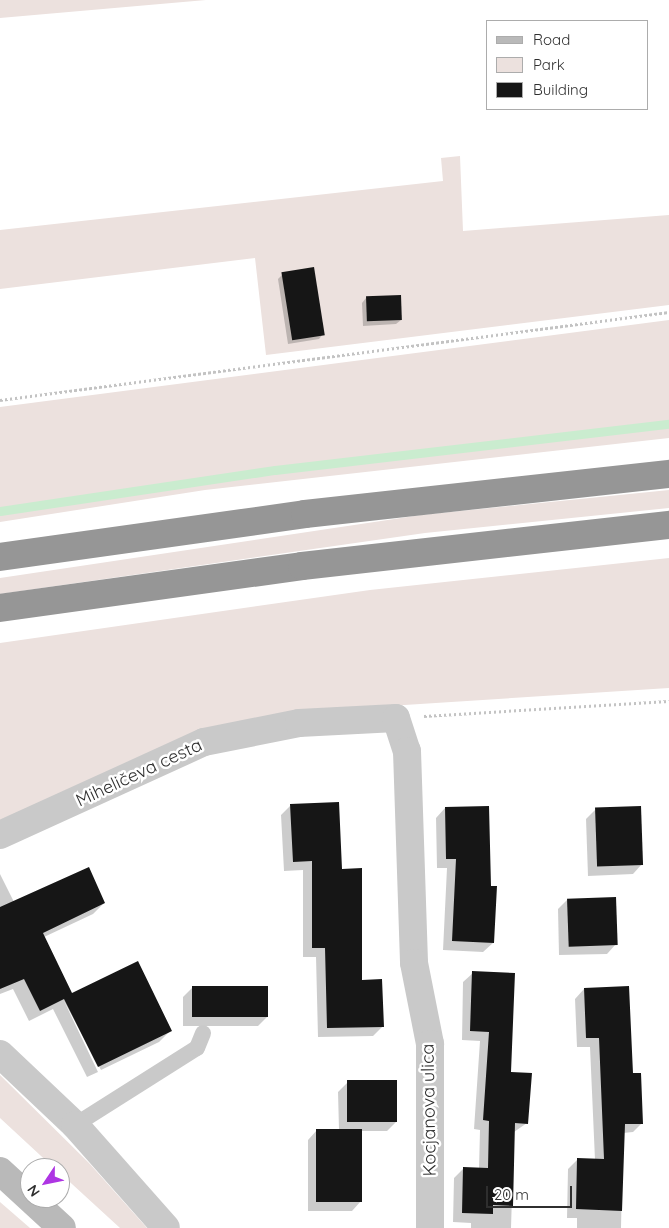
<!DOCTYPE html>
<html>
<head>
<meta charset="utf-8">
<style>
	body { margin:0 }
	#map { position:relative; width:669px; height:1228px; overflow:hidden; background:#fff; font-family:Quicksand,sans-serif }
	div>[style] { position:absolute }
	.green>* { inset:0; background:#ece1de }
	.shadow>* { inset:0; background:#0003 }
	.stream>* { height:9px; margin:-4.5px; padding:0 4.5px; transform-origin:4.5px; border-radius:4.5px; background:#caeccf }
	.building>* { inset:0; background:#161616; transform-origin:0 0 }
	.path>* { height:3px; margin-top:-1.5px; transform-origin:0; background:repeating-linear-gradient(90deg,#c3c3c3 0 2.5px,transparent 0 5px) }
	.lane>* { height:16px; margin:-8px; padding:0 8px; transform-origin:8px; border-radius:8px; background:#c9c9c9 }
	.street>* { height:28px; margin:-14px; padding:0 14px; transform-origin:14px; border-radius:14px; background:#c9c9c9 }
	.secondary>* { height:28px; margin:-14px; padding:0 14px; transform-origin:14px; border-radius:14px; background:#b9b9b9 }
	.highway>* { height:28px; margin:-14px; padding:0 14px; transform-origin:14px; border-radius:14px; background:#969696 }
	span { translate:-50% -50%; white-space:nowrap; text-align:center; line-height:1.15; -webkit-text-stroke:5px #fff; paint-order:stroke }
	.street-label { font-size:18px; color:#2f2f2f }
	.legend { position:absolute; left:486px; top:20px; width:162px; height:90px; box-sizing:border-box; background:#fff; border:1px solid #acacac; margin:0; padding:6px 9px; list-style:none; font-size:15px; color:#2f2f2f }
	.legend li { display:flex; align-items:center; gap:10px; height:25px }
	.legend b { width:25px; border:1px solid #acacac }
	.north { position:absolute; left:20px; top:1158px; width:50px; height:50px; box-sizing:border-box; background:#fff; border:1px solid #acacac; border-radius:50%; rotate:236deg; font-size:14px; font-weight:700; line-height:20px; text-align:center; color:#2f2f2f }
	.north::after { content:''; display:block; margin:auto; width:18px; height:22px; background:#ae35e3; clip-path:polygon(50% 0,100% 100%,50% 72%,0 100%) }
	.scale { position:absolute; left:486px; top:1186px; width:86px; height:22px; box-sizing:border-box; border:2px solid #2f2f2f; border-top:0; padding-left:6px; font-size:15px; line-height:18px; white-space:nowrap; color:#2f2f2f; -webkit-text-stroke:4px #fff; paint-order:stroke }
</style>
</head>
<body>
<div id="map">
	<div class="green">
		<i style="clip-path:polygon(0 0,206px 0,0 18px)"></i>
		<i style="clip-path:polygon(460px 156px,463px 231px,669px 215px,669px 305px,266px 355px,255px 258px,0 289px,0 230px,443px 181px,441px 158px)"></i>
		<i style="clip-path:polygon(669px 320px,669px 438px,205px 490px,0 522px,0 407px)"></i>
		<i style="clip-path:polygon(669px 490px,669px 508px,425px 533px,0 594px,0 578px,421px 515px)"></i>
		<i style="clip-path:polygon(669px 558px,669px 688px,342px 709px,0 824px,0 643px,370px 590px)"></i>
		<i style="clip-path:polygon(0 1075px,89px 1163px,147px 1228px,120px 1228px,60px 1173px,60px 1168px,54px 1168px,0 1118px)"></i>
		<i style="clip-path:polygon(0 1202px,30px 1228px,0 1228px)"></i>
	</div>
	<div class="shadow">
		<i style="clip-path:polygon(283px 274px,323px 334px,319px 339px,288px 344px,278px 279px)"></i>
		<i style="clip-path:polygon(366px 298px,401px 320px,396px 324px,363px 326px,362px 303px)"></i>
		<i style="clip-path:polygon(290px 806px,341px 870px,360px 981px,383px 1026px,373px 1036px,318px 1037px,316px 957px,303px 957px,303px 870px,284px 871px,281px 815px)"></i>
		<i style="clip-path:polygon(445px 808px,493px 943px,483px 952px,443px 950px,447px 868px,437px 868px,436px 818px)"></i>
		<i style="clip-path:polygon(595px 810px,642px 864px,633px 874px,588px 876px,586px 819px)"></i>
		<i style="clip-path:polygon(0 874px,14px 902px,104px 903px,93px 914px,44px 937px,72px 995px,170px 1031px,159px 1042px,101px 1070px,64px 1001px,98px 1072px,87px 1077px,53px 1009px,29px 1021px,13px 989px,0 994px)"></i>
		<i style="clip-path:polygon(567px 900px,616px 944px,607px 954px,559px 955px,558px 909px)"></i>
		<i style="clip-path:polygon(473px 973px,527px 1123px,514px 1132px,511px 1228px,471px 1228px,471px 1223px,453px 1222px,454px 1178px,464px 1168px,479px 1169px,480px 1130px,474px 1129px,480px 1041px,462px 1040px,463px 982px)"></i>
		<i style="clip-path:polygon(193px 987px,268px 1016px,258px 1026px,183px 1026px,183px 997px)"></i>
		<i style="clip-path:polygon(584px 989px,632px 1075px,642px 1123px,633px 1132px,623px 1133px,621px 1228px,577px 1228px,577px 1218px,567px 1218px,568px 1169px,578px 1159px,595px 1160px,590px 1047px,577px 1047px,575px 999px)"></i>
		<i style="clip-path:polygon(348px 1082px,396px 1122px,387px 1131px,361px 1131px,361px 1201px,352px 1211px,308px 1211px,308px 1140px,317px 1130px,339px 1130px,338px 1092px)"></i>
	</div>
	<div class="stream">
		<i style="left:0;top:511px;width:278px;rotate:-8.5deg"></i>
		<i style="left:275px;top:470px;width:397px;rotate:-6.7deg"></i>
	</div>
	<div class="building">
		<i style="left:314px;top:267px;width:69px;height:33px;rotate:81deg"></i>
		<i style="left:401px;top:295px;width:25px;height:35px;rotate:88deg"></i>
		<i style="clip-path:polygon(339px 802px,342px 869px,362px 868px,362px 980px,382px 979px,384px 1027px,327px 1028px,325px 948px,312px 948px,312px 861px,293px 862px,290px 804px)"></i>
		<i style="clip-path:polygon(489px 806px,491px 886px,497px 886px,494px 943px,452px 941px,456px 859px,446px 859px,445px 807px)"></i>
		<i style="left:641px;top:806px;width:59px;height:46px;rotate:88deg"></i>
		<i style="clip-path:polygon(89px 867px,105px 903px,43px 933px,72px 993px,138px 961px,172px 1031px,98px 1067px,64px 999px,40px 1011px,24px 979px,0 989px,0 907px)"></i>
		<i style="left:616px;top:897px;width:48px;height:49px;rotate:88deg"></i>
		<i style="clip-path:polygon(472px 971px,515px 973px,511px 1072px,532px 1073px,528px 1124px,515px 1123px,513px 1206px,493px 1205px,493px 1214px,462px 1213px,463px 1167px,488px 1168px,489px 1121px,483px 1120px,489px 1032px,470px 1031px)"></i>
		<i style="left:192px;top:986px;width:76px;height:31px"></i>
		<i style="clip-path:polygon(629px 986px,633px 1073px,641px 1073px,643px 1124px,625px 1124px,622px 1211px,576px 1209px,577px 1158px,604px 1159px,599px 1038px,586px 1038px,584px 988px)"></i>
		<i style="left:397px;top:1080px;width:42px;height:50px;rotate:90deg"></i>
		<i style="left:316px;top:1129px;width:46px;height:73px"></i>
	</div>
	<div class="path">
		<i style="left:0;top:400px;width:675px;rotate:-7.49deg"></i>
		<i style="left:424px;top:716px;width:245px;rotate:-3.5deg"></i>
	</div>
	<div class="lane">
		<i style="left:75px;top:1125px;width:144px;rotate:-32.3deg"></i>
		<i style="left:197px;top:1048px;width:16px;rotate:-68deg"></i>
	</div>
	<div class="street">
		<i style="left:0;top:835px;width:224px;rotate:-24.5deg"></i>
		<i style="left:204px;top:742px;width:97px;rotate:-11.3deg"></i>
		<i style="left:299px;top:723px;width:97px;rotate:-3deg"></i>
		<i style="left:396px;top:718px;width:35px;rotate:72deg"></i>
		<i style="left:407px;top:751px;width:212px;rotate:88.1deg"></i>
		<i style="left:414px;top:963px;width:83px;rotate:78.8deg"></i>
		<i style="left:430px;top:1044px;width:184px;rotate:90deg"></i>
		<i style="left:0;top:1054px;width:103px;rotate:43.4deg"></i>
		<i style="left:75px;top:1125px;width:137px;rotate:48.5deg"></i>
	</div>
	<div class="secondary">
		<i style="left:0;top:1171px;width:84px;rotate:42.6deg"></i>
	</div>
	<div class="highway">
		<i style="left:0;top:557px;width:308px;rotate:-8deg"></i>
		<i style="left:305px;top:514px;width:366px;rotate:-6.3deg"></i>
		<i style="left:0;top:608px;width:305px;rotate:-7.9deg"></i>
		<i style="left:302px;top:566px;width:369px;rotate:-6.4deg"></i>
	</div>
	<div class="street-label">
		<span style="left:139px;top:773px;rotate:-25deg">Miheličeva cesta</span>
		<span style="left:429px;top:1110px;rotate:-91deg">Kocjanova ulica</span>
	</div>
	<ul class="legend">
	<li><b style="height:6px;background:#b9b9b9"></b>Road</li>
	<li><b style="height:14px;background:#ece1de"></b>Park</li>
	<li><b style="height:14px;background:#161616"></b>Building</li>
	</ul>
	<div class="north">N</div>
	<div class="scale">20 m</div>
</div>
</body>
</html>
